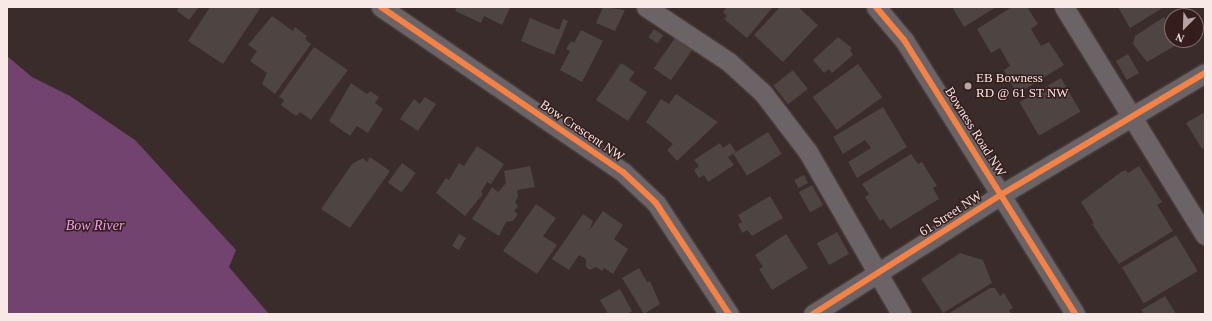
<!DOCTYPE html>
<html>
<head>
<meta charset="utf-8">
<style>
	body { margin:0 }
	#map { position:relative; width:1212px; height:321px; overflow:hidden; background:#392c2b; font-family:Georgia,serif }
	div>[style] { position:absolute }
	.water>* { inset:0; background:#72436f }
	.building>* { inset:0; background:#4e4441; transform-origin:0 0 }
	.roads { filter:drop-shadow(0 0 1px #574b4a) drop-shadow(0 0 1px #574b4a) }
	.minor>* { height:19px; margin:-9.5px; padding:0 9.5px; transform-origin:9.5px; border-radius:9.5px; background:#6b6365 }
	.cycleway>* { height:6px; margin:-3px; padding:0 3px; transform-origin:3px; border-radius:3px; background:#f48246 }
	.dots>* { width:11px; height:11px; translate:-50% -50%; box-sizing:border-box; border:2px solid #341d1b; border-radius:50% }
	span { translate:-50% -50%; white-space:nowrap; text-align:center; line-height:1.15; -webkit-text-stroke:3px #341d1b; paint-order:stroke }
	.poi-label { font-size:13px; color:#f8e8e6 }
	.left { translate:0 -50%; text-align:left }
	.street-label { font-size:13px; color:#f8e8e6 }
	.water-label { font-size:14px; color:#eba0e8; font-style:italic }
	.frame { position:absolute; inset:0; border:8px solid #f8e8e6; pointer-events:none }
	.north { position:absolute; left:1164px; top:8px; width:40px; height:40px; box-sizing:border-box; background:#341d1b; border:1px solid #826e6c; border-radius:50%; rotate:203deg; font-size:11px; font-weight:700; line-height:16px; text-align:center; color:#f8e8e6 }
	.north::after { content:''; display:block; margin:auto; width:14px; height:18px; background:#b5a6a5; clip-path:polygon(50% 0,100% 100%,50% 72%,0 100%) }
</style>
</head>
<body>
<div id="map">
	<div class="water">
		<i style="clip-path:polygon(7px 56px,32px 77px,70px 96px,135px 140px,236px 250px,229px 267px,269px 314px,7px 314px)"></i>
	</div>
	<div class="building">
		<i style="clip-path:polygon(179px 7px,199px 7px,189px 20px,177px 11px)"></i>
		<i style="clip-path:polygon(210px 7px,261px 7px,223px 64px,188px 41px)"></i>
		<i style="clip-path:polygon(457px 7px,508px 7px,510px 8px,502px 25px,484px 16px,481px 23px,455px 11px)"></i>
		<i style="clip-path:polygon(603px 7px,625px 10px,615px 31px,596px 23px)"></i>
		<i style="clip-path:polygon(727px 7px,773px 7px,747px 38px,724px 19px,727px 16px,723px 12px)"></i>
		<i style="clip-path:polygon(780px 7px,798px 7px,818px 25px,783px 62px,754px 35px)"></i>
		<i style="clip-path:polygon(952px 7px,996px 7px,964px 27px)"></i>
		<i style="clip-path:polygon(1012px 7px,1027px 7px,1038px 24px,1031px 29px,1041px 46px,1049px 42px,1064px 65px,1017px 94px,1004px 70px,1010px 66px,1000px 48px,991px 53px,977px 29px)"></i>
		<i style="clip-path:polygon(1118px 7px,1164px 7px,1130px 28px)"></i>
		<i style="clip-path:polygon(272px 16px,293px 31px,295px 27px,307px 36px,305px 39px,311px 44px,275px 94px,262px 84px,267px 73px,250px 61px,257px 51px,248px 45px)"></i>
		<i style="clip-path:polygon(1164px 17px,1172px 30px,1172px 40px,1180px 43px,1147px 62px,1133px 44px,1135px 36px)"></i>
		<i style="clip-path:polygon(530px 18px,559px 30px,563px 19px,568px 21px,554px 55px,521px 41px)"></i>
		<i style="left:654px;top:29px;width:11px;height:10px;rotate:34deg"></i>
		<i style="clip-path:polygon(581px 30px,603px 41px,582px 82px,560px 70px,570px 51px,566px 49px,571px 41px,574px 43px)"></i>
		<i style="clip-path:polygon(838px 37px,852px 48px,850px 50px,853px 55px,832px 73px,829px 69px,824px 73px,813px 60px)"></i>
		<i style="left:675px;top:38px;width:21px;height:37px;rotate:35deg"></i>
		<i style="clip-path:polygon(314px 47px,348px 70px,311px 120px,300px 112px,296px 116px,281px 105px,284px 100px,279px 97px)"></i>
		<i style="left:1128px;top:54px;width:22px;height:14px;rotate:60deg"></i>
		<i style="clip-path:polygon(621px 63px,635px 72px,629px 80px,647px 92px,628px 121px,596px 100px)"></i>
		<i style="left:858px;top:64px;width:41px;height:56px;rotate:54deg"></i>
		<i style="left:793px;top:70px;width:24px;height:25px;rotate:52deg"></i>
		<i style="left:1061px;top:78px;width:39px;height:48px;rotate:60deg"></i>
		<i style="clip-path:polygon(351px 83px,367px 94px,370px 91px,379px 97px,375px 103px,383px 109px,368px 133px,357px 126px,350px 136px,329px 121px)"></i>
		<i style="clip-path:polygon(676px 94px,718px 122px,677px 161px,667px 150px,673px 144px,646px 122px,661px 99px,669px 104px)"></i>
		<i style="clip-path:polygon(425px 97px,436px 104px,418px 131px,400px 119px,414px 99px,420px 104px)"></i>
		<i style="clip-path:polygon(883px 107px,907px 147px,857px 178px,848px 162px,871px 148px,865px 140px,843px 154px,833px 137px)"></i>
		<i style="clip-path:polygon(1205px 112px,1205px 147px,1202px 149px,1186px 123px)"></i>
		<i style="left:768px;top:132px;width:26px;height:41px;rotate:58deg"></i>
		<i style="clip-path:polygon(720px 143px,723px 148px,730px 143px,736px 152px,728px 157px,734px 165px,708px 182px,704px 175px,699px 178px,694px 170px,699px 166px,694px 160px)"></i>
		<i style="clip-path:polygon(477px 146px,504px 164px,491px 184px,487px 182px,481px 192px,483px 194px,465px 216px,436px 193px,446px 178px,449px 180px,459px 163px,464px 166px)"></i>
		<i style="clip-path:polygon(911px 154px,918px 164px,922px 162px,937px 186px,933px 188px,939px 199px,890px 229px,883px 219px,880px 221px,865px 197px,869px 194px,862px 184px)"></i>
		<i style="clip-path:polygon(370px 157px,390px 171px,350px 228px,321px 209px,352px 164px,363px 158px,367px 162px)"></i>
		<i style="left:402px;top:163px;width:17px;height:24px;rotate:36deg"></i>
		<i style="clip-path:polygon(530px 166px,535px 187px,517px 190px,518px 197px,515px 202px,518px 206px,514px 211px,518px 214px,513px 221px,506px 222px,499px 236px,472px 219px,492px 187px,498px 192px,506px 183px,504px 171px)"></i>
		<i style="clip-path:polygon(1139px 166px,1162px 202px,1157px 205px,1173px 231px,1119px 264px,1092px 224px,1094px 223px,1081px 202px,1121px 172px,1126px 170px,1128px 173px)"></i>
		<i style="left:804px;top:175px;width:9px;height:11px;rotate:63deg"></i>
		<i style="left:812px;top:185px;width:23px;height:15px;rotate:61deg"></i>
		<i style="clip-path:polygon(770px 196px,783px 218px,752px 236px,747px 230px,742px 233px,738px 224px,742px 222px,738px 215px)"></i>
		<i style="clip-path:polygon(536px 204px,556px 218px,543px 236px,557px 245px,537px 274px,503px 251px)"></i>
		<i style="clip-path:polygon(603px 211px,623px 225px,614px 239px,628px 249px,613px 274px,604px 268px,602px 271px,596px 267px,590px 270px,586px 267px,586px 259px,579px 255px,569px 270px,552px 259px,583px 214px,593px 221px,589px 231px)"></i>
		<i style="left:837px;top:232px;width:25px;height:23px;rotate:61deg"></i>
		<i style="left:459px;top:234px;width:8px;height:14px;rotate:30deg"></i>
		<i style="clip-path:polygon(786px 234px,808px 268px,772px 290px,759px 269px,763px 267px,755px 255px)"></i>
		<i style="left:1176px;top:235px;width:42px;height:63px;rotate:59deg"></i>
		<i style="clip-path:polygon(960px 253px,983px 260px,992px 283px,943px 313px,921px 279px)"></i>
		<i style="clip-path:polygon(639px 268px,647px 282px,650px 281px,660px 304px,644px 314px,622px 278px)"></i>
		<i style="clip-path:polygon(990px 288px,995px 288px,1000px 296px,1004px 293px,1013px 308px,1009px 310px,1011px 314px,948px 314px)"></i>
		<i style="clip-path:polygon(620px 289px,632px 311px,627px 314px,608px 314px,600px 300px)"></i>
		<i style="clip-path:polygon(1165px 296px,1176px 314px,1144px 314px,1141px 310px)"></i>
	</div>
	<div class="roads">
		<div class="minor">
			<i style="left:381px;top:7px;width:293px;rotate:34.3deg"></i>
			<i style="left:623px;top:172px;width:45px;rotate:43.2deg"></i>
			<i style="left:656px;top:203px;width:133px;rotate:56.7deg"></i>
			<i style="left:646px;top:7px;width:100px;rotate:33.5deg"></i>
			<i style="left:729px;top:62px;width:46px;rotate:42.4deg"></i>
			<i style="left:763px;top:93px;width:74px;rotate:52.7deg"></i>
			<i style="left:808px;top:152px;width:187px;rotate:60.1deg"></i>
			<i style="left:876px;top:7px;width:43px;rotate:49.7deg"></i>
			<i style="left:904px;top:40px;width:323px;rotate:58deg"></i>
			<i style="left:1064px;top:7px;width:268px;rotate:58.3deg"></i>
			<i style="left:813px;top:314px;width:224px;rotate:-32.4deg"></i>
			<i style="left:1002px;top:194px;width:236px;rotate:-30.8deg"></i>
		</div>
	</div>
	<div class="cycleway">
		<i style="left:381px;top:7px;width:293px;rotate:34.3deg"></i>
		<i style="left:623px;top:172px;width:45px;rotate:43.2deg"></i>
		<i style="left:656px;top:203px;width:133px;rotate:56.7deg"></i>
		<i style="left:876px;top:7px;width:43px;rotate:49.7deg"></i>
		<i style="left:904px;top:40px;width:323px;rotate:58deg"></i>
		<i style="left:813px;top:314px;width:224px;rotate:-32.4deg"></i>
		<i style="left:1002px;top:194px;width:236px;rotate:-30.8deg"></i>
	</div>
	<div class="dots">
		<i style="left:968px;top:86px;background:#b5a6a5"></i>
	</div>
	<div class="poi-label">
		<span class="left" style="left:976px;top:86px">EB Bowness<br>RD @ 61 ST NW</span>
	</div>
	<div class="street-label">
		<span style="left:582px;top:131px;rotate:34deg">Bow Crescent NW</span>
		<span style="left:975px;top:132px;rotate:58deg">Bowness Road NW</span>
		<span style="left:951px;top:214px;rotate:-33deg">61 Street NW</span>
	</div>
	<div class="water-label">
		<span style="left:95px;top:226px">Bow River</span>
	</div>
	<div class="frame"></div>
	<div class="north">N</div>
</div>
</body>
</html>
